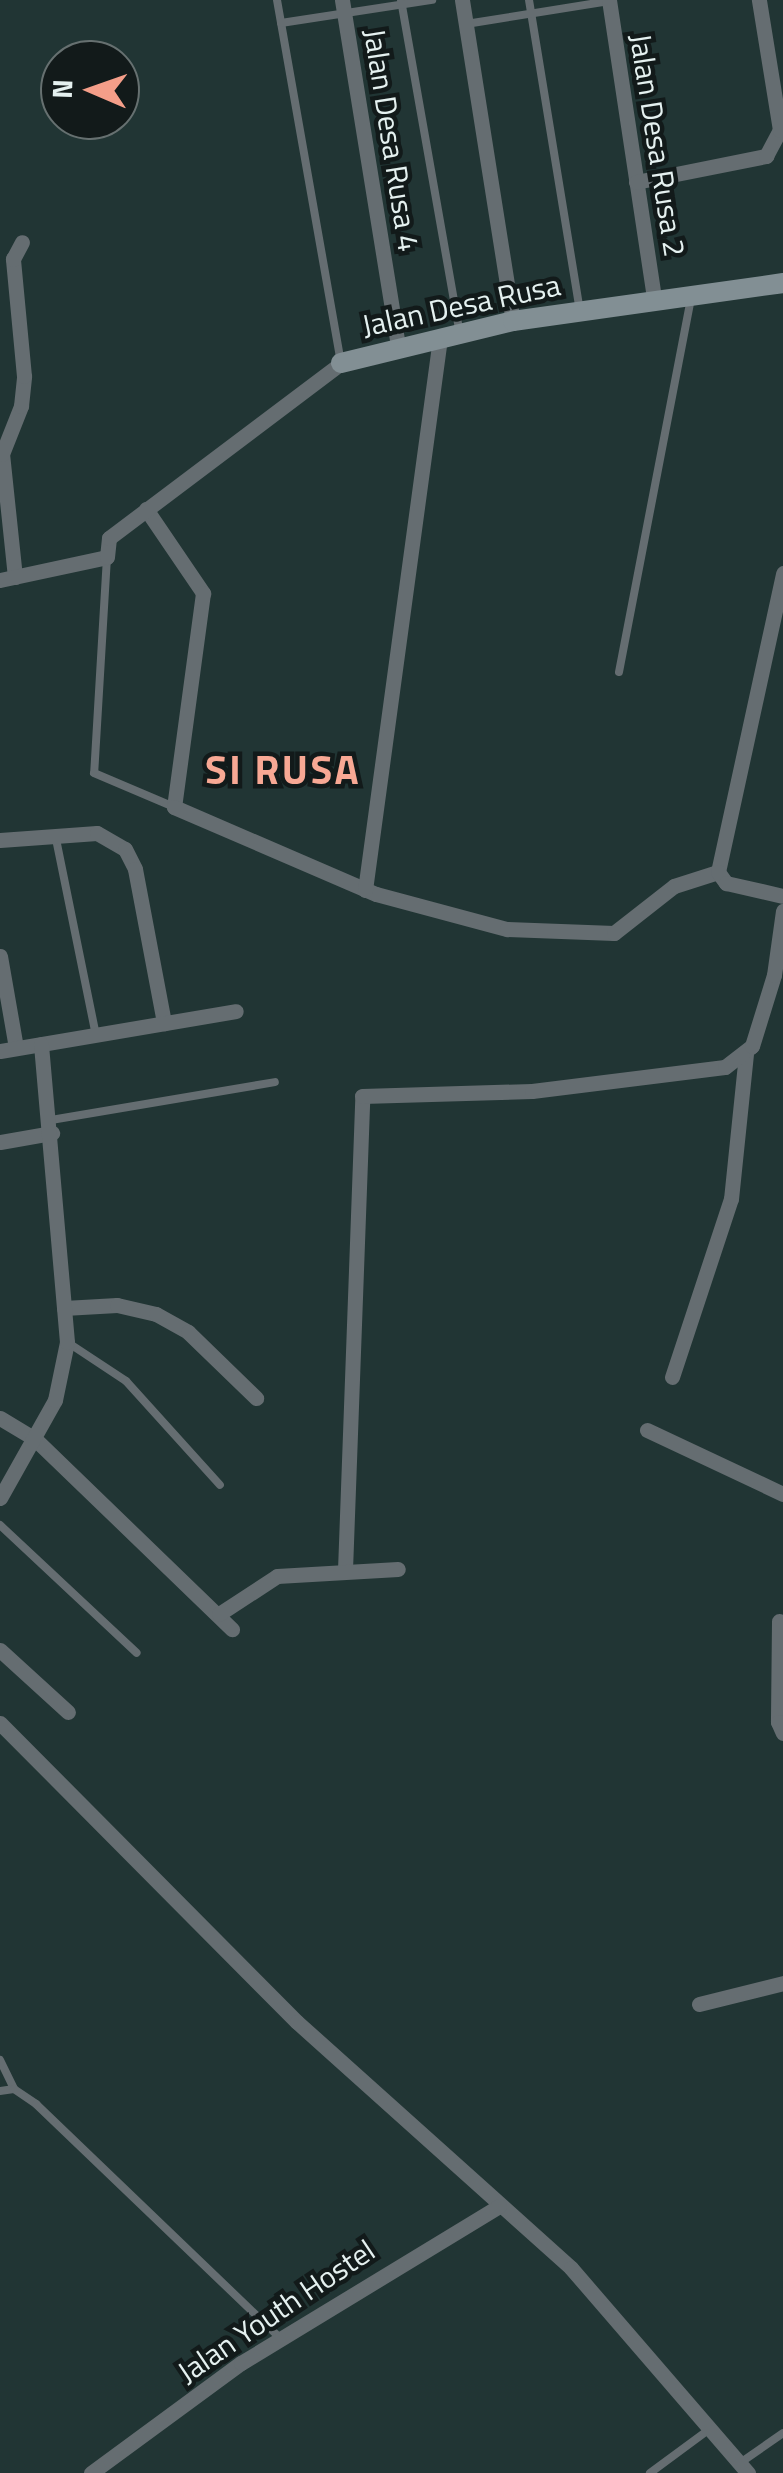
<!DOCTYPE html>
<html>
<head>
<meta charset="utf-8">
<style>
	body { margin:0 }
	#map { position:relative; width:783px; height:2473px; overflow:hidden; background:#213534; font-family:"Titillium Web",sans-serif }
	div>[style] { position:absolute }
	.lane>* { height:8px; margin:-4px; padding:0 4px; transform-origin:4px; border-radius:4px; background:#656d71 }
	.street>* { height:15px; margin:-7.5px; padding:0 7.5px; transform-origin:7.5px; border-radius:7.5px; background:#656d71 }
	.secondary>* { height:20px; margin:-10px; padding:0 10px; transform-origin:10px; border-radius:10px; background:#828f94 }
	span { translate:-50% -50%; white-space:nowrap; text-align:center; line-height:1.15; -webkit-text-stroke:9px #121a1a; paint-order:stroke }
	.street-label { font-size:30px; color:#e5f1f0 }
	.district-label { font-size:40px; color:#f8a894; font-weight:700; letter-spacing:2.5px }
	.north { position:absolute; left:40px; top:40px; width:100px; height:100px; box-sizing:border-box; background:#121a1a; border:2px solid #667070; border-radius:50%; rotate:272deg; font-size:28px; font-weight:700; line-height:40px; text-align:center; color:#e5f1f0 }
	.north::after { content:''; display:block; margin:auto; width:35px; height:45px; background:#f49e89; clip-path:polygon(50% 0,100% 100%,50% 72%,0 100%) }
</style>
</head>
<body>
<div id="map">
	<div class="lane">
		<i style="left:277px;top:0;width:369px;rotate:80deg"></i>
		<i style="left:401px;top:0;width:338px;rotate:80deg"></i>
		<i style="left:529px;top:0;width:315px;rotate:80.7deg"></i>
		<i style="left:281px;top:23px;width:153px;rotate:-8.7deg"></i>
		<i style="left:466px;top:24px;width:145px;rotate:-9.1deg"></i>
		<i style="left:107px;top:557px;width:216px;rotate:93.4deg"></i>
		<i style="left:94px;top:773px;width:87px;rotate:23deg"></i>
		<i style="left:619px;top:672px;width:382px;rotate:-79.1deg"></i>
		<i style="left:55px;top:834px;width:205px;rotate:78.5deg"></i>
		<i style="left:51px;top:1120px;width:227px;rotate:-9.6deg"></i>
		<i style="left:67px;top:1342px;width:71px;rotate:33.5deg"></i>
		<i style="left:126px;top:1381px;width:140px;rotate:47.9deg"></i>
		<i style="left:0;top:1525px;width:187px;rotate:43.1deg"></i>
		<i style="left:0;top:2060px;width:32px;rotate:64deg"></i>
		<i style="left:0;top:2091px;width:14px;rotate:-8deg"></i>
		<i style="left:14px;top:2089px;width:27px;rotate:34deg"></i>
		<i style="left:36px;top:2104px;width:338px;rotate:43.8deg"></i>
		<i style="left:740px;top:2463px;width:52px;rotate:-34.9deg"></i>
		<i style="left:650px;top:2473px;width:76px;rotate:-36.4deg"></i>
	</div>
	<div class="street">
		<i style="left:342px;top:0;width:351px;rotate:80.8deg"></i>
		<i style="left:462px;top:0;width:325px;rotate:81deg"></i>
		<i style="left:609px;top:0;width:302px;rotate:81.4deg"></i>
		<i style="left:636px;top:182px;width:133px;rotate:-11.3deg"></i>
		<i style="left:766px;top:156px;width:30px;rotate:-62deg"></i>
		<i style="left:780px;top:130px;width:132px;rotate:-99.2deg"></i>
		<i style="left:146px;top:509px;width:102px;rotate:55.8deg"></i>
		<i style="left:203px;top:593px;width:216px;rotate:97.7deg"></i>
		<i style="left:174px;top:807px;width:220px;rotate:23.3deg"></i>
		<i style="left:376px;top:894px;width:136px;rotate:15deg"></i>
		<i style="left:507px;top:929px;width:107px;rotate:2.1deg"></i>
		<i style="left:614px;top:933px;width:76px;rotate:-38.1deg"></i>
		<i style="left:674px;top:886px;width:46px;rotate:-17.7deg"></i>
		<i style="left:15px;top:577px;width:124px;rotate:-96deg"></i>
		<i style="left:2px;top:454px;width:52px;rotate:-68.4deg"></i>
		<i style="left:21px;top:406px;width:30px;rotate:-84deg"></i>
		<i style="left:24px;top:376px;width:118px;rotate:-95.4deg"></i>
		<i style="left:13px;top:259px;width:19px;rotate:-62deg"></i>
		<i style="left:0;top:580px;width:109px;rotate:-12.1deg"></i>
		<i style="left:107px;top:557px;width:19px;rotate:-84deg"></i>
		<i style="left:109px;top:538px;width:291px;rotate:-37deg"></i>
		<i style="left:0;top:840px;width:97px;rotate:-4.1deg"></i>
		<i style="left:97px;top:833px;width:32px;rotate:30deg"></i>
		<i style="left:125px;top:849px;width:22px;rotate:63deg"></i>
		<i style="left:135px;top:869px;width:157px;rotate:79.3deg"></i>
		<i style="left:718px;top:872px;width:306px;rotate:-77.7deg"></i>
		<i style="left:718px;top:872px;width:14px;rotate:54deg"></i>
		<i style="left:726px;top:883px;width:58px;rotate:12.8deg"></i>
		<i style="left:365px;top:890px;width:557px;rotate:-82.26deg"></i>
		<i style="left:0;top:956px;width:93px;rotate:80.1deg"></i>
		<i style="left:0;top:1051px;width:239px;rotate:-9.6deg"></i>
		<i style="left:0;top:1142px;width:53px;rotate:-9.8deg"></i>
		<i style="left:64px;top:1308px;width:53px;rotate:-3.2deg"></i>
		<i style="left:117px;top:1305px;width:40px;rotate:13deg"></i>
		<i style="left:156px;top:1314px;width:37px;rotate:29deg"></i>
		<i style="left:188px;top:1332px;width:95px;rotate:44.1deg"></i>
		<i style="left:672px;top:1377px;width:188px;rotate:-71.7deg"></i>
		<i style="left:731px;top:1199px;width:147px;rotate:-84.1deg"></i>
		<i style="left:0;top:1418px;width:41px;rotate:31deg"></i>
		<i style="left:35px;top:1439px;width:274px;rotate:44deg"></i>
		<i style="left:647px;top:1430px;width:150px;rotate:25.2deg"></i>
		<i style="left:0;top:1498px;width:112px;rotate:-60.7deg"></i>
		<i style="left:55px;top:1400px;width:59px;rotate:-78.3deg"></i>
		<i style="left:67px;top:1342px;width:299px;rotate:-95deg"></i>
		<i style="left:345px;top:1570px;width:474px;rotate:-87.9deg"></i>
		<i style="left:362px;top:1096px;width:170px;rotate:-1.7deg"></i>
		<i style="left:532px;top:1091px;width:194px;rotate:-7.1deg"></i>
		<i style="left:725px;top:1067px;width:34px;rotate:-38deg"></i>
		<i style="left:752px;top:1046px;width:74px;rotate:-72.8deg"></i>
		<i style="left:774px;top:975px;width:65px;rotate:-82deg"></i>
		<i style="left:219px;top:1614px;width:69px;rotate:-33.2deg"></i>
		<i style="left:277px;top:1576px;width:121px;rotate:-3.3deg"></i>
		<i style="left:779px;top:1621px;width:101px;rotate:90.6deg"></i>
		<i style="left:778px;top:1722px;width:12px;rotate:66deg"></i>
		<i style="left:0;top:1650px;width:92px;rotate:42.4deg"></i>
		<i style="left:0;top:1723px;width:421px;rotate:45.2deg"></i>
		<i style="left:297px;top:2022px;width:368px;rotate:41.9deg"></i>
		<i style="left:571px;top:2268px;width:271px;rotate:49.2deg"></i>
		<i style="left:699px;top:2004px;width:87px;rotate:-14deg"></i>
		<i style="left:91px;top:2473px;width:186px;rotate:-36.3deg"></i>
		<i style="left:241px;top:2363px;width:302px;rotate:-31.3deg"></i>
	</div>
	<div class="secondary">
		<i style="left:341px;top:363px;width:177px;rotate:-13.7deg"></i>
		<i style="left:513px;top:321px;width:273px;rotate:-8deg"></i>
	</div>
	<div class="street-label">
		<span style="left:392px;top:140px;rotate:81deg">Jalan Desa Rusa 4</span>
		<span style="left:658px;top:145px;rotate:81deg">Jalan Desa Rusa 2</span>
		<span style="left:461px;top:305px;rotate:-12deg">Jalan Desa Rusa</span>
		<span style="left:276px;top:2311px;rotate:-34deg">Jalan Youth Hostel</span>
	</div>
	<div class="district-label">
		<span style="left:283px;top:770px">SI RUSA</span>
	</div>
	<div class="north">N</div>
</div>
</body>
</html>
